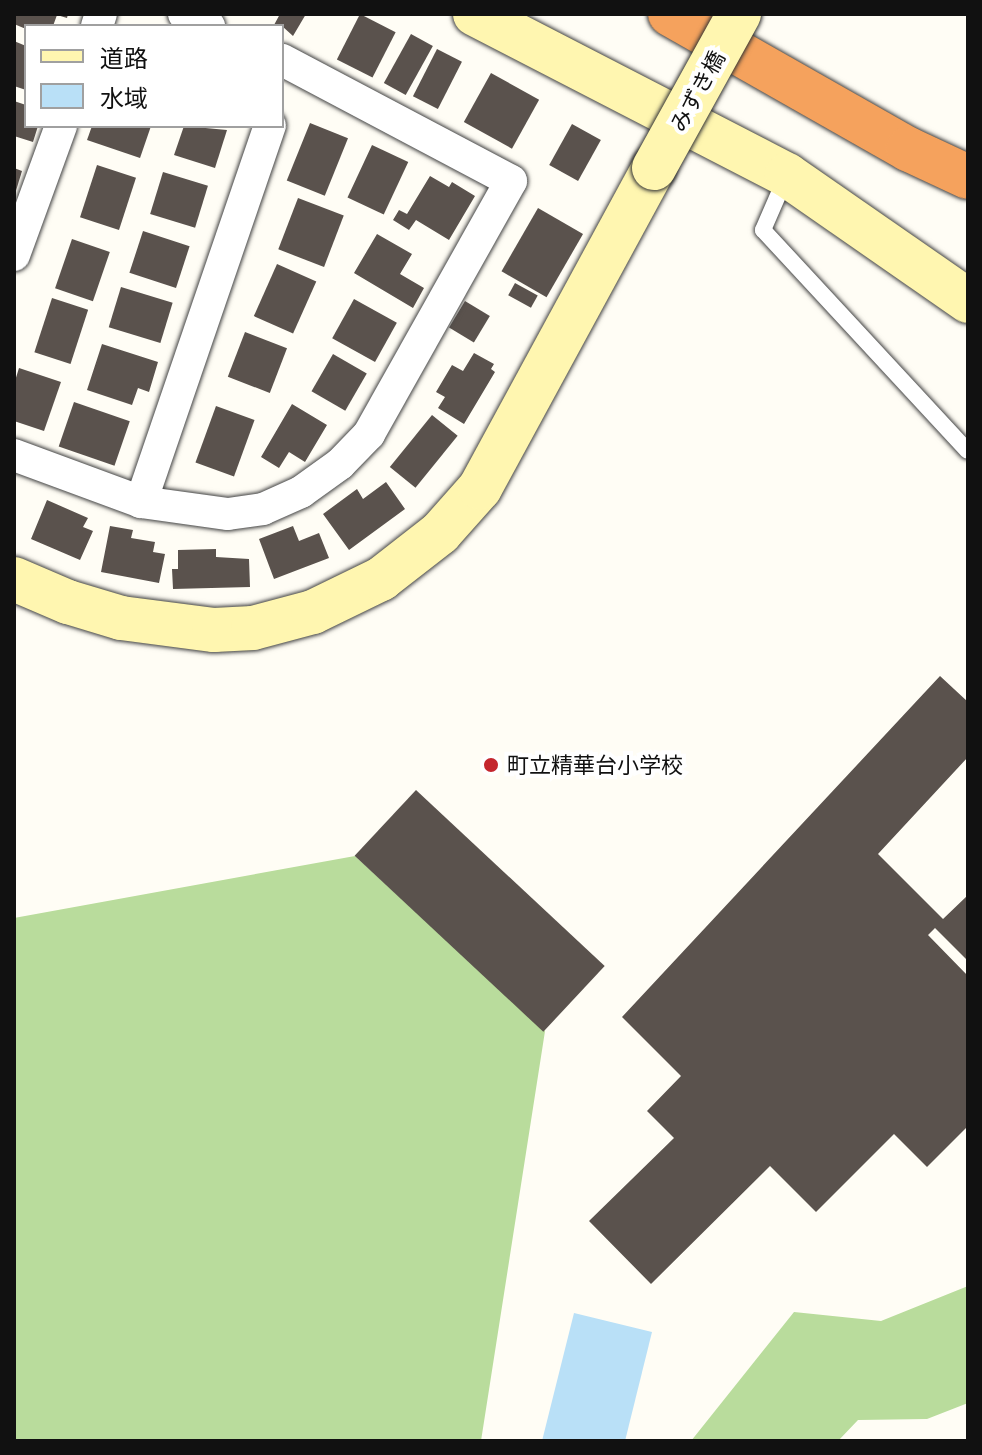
<!DOCTYPE html>
<html>
<head>
<meta charset="utf-8">
<style>
	body { margin:0 }
	#map { position:relative; width:982px; height:1455px; overflow:hidden; background:#fffdf5; font-family:"IBM Plex Serif","Noto Sans JP",serif }
	div>[style] { position:absolute }
	.forest>* { inset:0; background:#b9dc9c }
	.water>* { inset:0; background:#b9e0f7 }
	.building>* { inset:0; background:#5a524d; transform-origin:0 0 }
	.roads { filter:drop-shadow(0 0 2px #444) drop-shadow(0 0 2px #444) }
	.lane>* { height:16px; margin:-8px; padding:0 8px; transform-origin:8px; border-radius:8px; background:#fff }
	.street>* { height:32px; margin:-16px; padding:0 16px; transform-origin:16px; border-radius:16px; background:#fff }
	.secondary>* { height:44px; margin:-22px; padding:0 22px; transform-origin:22px; border-radius:22px; background:#fff6b0 }
	.highway>* { height:44px; margin:-22px; padding:0 22px; transform-origin:22px; border-radius:22px; background:#f5a25d }
	.bridges { filter:drop-shadow(0 0 2px #333) drop-shadow(0 0 2px #333) }
	.secondary-bridge>* { height:44px; margin:-22px; padding:0 22px; transform-origin:22px; border-radius:22px; background:#fff6b0 }
	.dots>* { width:22px; height:22px; translate:-50% -50%; box-sizing:border-box; border:4px solid #fff; border-radius:50% }
	span { translate:-50% -50%; white-space:nowrap; text-align:center; line-height:1.15; -webkit-text-stroke:8px #fff; paint-order:stroke }
	.street-label { font-size:22px; color:#111 }
	.poi-label { font-size:22px; color:#111 }
	.left { translate:0 -50%; text-align:left }
	.frame { position:absolute; inset:0; border:16px solid #111; pointer-events:none }
	.legend { position:absolute; left:24px; top:24px; width:260px; height:104px; box-sizing:border-box; background:#fff; border:2px solid #a0a0a0; margin:0; padding:10px 14px; list-style:none; font-size:24px; color:#111 }
	.legend li { display:flex; align-items:center; gap:16px; height:40px }
	.legend b { width:40px; border:2px solid #a0a0a0 }
</style>
</head>
<body>
<div id="map">
	<div class="forest">
		<i style="clip-path:polygon(355px 856px,545px 1031px,481px 1441px,14px 1441px,14px 918px)"></i>
		<i style="clip-path:polygon(968px 1286px,968px 1403px,927px 1419px,858px 1420px,838px 1441px,691px 1441px,794px 1312px,881px 1321px)"></i>
	</div>
	<div class="water">
		<i style="clip-path:polygon(574px 1313px,652px 1332px,625px 1441px,542px 1441px)"></i>
	</div>
	<div class="building">
		<i style="clip-path:polygon(14px 14px,68px 14px,67px 18px,57px 15px,53px 26px,26px 29px,14px 24px)"></i>
		<i style="clip-path:polygon(280px 14px,306px 14px,293px 36px,282px 26px,274px 25px)"></i>
		<i style="left:360px;top:14px;width:40px;height:51px;rotate:27deg"></i>
		<i style="left:411px;top:34px;width:25px;height:56px;rotate:29deg"></i>
		<i style="clip-path:polygon(14px 41px,26px 46px,26px 90px,14px 86px)"></i>
		<i style="left:437px;top:49px;width:28px;height:53px;rotate:27deg"></i>
		<i style="left:491px;top:73px;width:55px;height:56px;rotate:29deg"></i>
		<i style="clip-path:polygon(14px 101px,26px 105px,26px 126px,38px 126px,33px 142px,14px 136px)"></i>
		<i style="left:310px;top:123px;width:41px;height:62px;rotate:22deg"></i>
		<i style="left:572px;top:124px;width:33px;height:47px;rotate:29deg"></i>
		<i style="clip-path:polygon(92px 126px,151px 126px,140px 158px,87px 140px)"></i>
		<i style="clip-path:polygon(184px 126px,227px 130px,215px 168px,174px 155px)"></i>
		<i style="left:372px;top:145px;width:40px;height:58px;rotate:25deg"></i>
		<i style="left:97px;top:165px;width:41px;height:55px;rotate:18deg"></i>
		<i style="clip-path:polygon(14px 168px,22px 171px,15px 194px,14px 194px)"></i>
		<i style="left:163px;top:172px;width:47px;height:44px;rotate:17deg"></i>
		<i style="clip-path:polygon(430px 176px,449px 187px,452px 182px,475px 196px,449px 240px,416px 220px,409px 230px,393px 220px,399px 210px,407px 214px)"></i>
		<i style="left:298px;top:198px;width:49px;height:55px;rotate:21deg"></i>
		<i style="left:538px;top:208px;width:52px;height:73px;rotate:30deg"></i>
		<i style="left:143px;top:231px;width:49px;height:44px;rotate:18deg"></i>
		<i style="clip-path:polygon(377px 234px,412px 254px,400px 274px,424px 288px,413px 308px,354px 273px)"></i>
		<i style="left:72px;top:239px;width:40px;height:52px;rotate:19deg"></i>
		<i style="left:277px;top:264px;width:43px;height:57px;rotate:24deg"></i>
		<i style="left:515px;top:283px;width:26px;height:14px;rotate:29deg"></i>
		<i style="left:121px;top:287px;width:54px;height:42px;rotate:17deg"></i>
		<i style="left:52px;top:298px;width:38px;height:57px;rotate:18deg"></i>
		<i style="left:354px;top:299px;width:49px;height:45px;rotate:29deg"></i>
		<i style="left:465px;top:301px;width:29px;height:31px;rotate:31deg"></i>
		<i style="left:245px;top:332px;width:45px;height:48px;rotate:21deg"></i>
		<i style="clip-path:polygon(102px 344px,158px 362px,149px 392px,138px 388px,132px 405px,87px 390px)"></i>
		<i style="clip-path:polygon(474px 353px,494px 364px,491px 369px,495px 372px,464px 424px,438px 408px,445px 397px,436px 392px,452px 365px,463px 371px)"></i>
		<i style="left:333px;top:354px;width:39px;height:43px;rotate:30deg"></i>
		<i style="clip-path:polygon(19px 368px,61px 382px,44px 431px,14px 421px,14px 384px)"></i>
		<i style="left:74px;top:402px;width:59px;height:47px;rotate:19deg"></i>
		<i style="clip-path:polygon(292px 404px,327px 425px,305px 462px,289px 452px,279px 468px,261px 457px)"></i>
		<i style="left:216px;top:406px;width:41px;height:60px;rotate:20deg"></i>
		<i style="left:432px;top:415px;width:33px;height:67px;rotate:39deg"></i>
		<i style="clip-path:polygon(386px 482px,405px 509px,349px 550px,323px 514px,357px 489px,363px 499px)"></i>
		<i style="clip-path:polygon(47px 500px,88px 518px,83px 527px,93px 531px,80px 560px,31px 539px)"></i>
		<i style="clip-path:polygon(110px 526px,133px 530px,131px 538px,155px 542px,153px 552px,165px 554px,159px 583px,101px 572px)"></i>
		<i style="clip-path:polygon(293px 526px,299px 541px,319px 533px,329px 558px,274px 579px,259px 539px)"></i>
		<i style="clip-path:polygon(216px 549px,216px 557px,249px 559px,250px 587px,173px 589px,172px 569px,178px 569px,178px 550px)"></i>
		<i style="clip-path:polygon(940px 676px,968px 702px,968px 757px,878px 854px,943px 919px,968px 895px,968px 961px,935px 928px,928px 935px,968px 976px,968px 1126px,927px 1167px,894px 1134px,816px 1212px,770px 1166px,651px 1284px,589px 1221px,674px 1138px,647px 1111px,681px 1076px,622px 1017px)"></i>
		<i style="left:416px;top:790px;width:258px;height:90px;rotate:43deg"></i>
	</div>
	<div class="roads">
		<div class="lane">
			<i style="left:786px;top:177px;width:58px;rotate:113.5deg"></i>
			<i style="left:763px;top:230px;width:301px;rotate:47.2deg"></i>
		</div>
		<div class="street">
			<i style="left:184px;top:14px;width:28px;rotate:26deg"></i>
			<i style="left:97px;top:26px;width:13px;rotate:-72deg"></i>
			<i style="left:14px;top:255px;width:137px;rotate:-70deg"></i>
			<i style="left:14px;top:455px;width:135px;rotate:20.3deg"></i>
			<i style="left:141px;top:502px;width:88px;rotate:7.9deg"></i>
			<i style="left:228px;top:514px;width:35px;rotate:-8deg"></i>
			<i style="left:263px;top:509px;width:42px;rotate:-24.1deg"></i>
			<i style="left:301px;top:492px;width:48px;rotate:-35.7deg"></i>
			<i style="left:340px;top:464px;width:42px;rotate:-46deg"></i>
			<i style="left:369px;top:434px;width:290px;rotate:-60.7deg"></i>
			<i style="left:511px;top:181px;width:259px;rotate:-152.1deg"></i>
			<i style="left:141px;top:502px;width:398px;rotate:-71.1deg"></i>
		</div>
		<div class="secondary">
			<i style="left:475px;top:14px;width:351px;rotate:27.3deg"></i>
			<i style="left:787px;top:175px;width:221px;rotate:34.8deg"></i>
			<i style="left:14px;top:579px;width:59px;rotate:23.1deg"></i>
			<i style="left:68px;top:602px;width:55px;rotate:16.8deg"></i>
			<i style="left:121px;top:618px;width:94px;rotate:7.4deg"></i>
			<i style="left:214px;top:630px;width:39px;rotate:-3deg"></i>
			<i style="left:253px;top:628px;width:62px;rotate:-14.9deg"></i>
			<i style="left:313px;top:612px;width:76px;rotate:-25.9deg"></i>
			<i style="left:381px;top:579px;width:75px;rotate:-37.9deg"></i>
			<i style="left:440px;top:533px;width:60px;rotate:-48.4deg"></i>
			<i style="left:480px;top:488px;width:364px;rotate:-61.5deg"></i>
		</div>
		<div class="highway">
			<i style="left:670px;top:14px;width:274px;rotate:29.6deg"></i>
			<i style="left:908px;top:149px;width:66px;rotate:25deg"></i>
		</div>
	</div>
	<div class="bridges">
		<div class="secondary-bridge">
			<i style="left:654px;top:168px;width:176px;rotate:-61.1deg"></i>
		</div>
	</div>
	<div class="dots">
		<i style="left:491px;top:765px;background:#c4262e"></i>
	</div>
	<div class="street-label">
		<span style="left:697px;top:91px;rotate:-61deg">みずき橋</span>
	</div>
	<div class="poi-label">
		<span class="left" style="left:507px;top:765px">町立精華台小学校</span>
	</div>
	<div class="frame"></div>
	<ul class="legend">
	<li><b style="height:10px;background:#fff6b0"></b>道路</li>
	<li><b style="height:22px;background:#b9e0f7"></b>水域</li>
	</ul>
</div>
</body>
</html>
